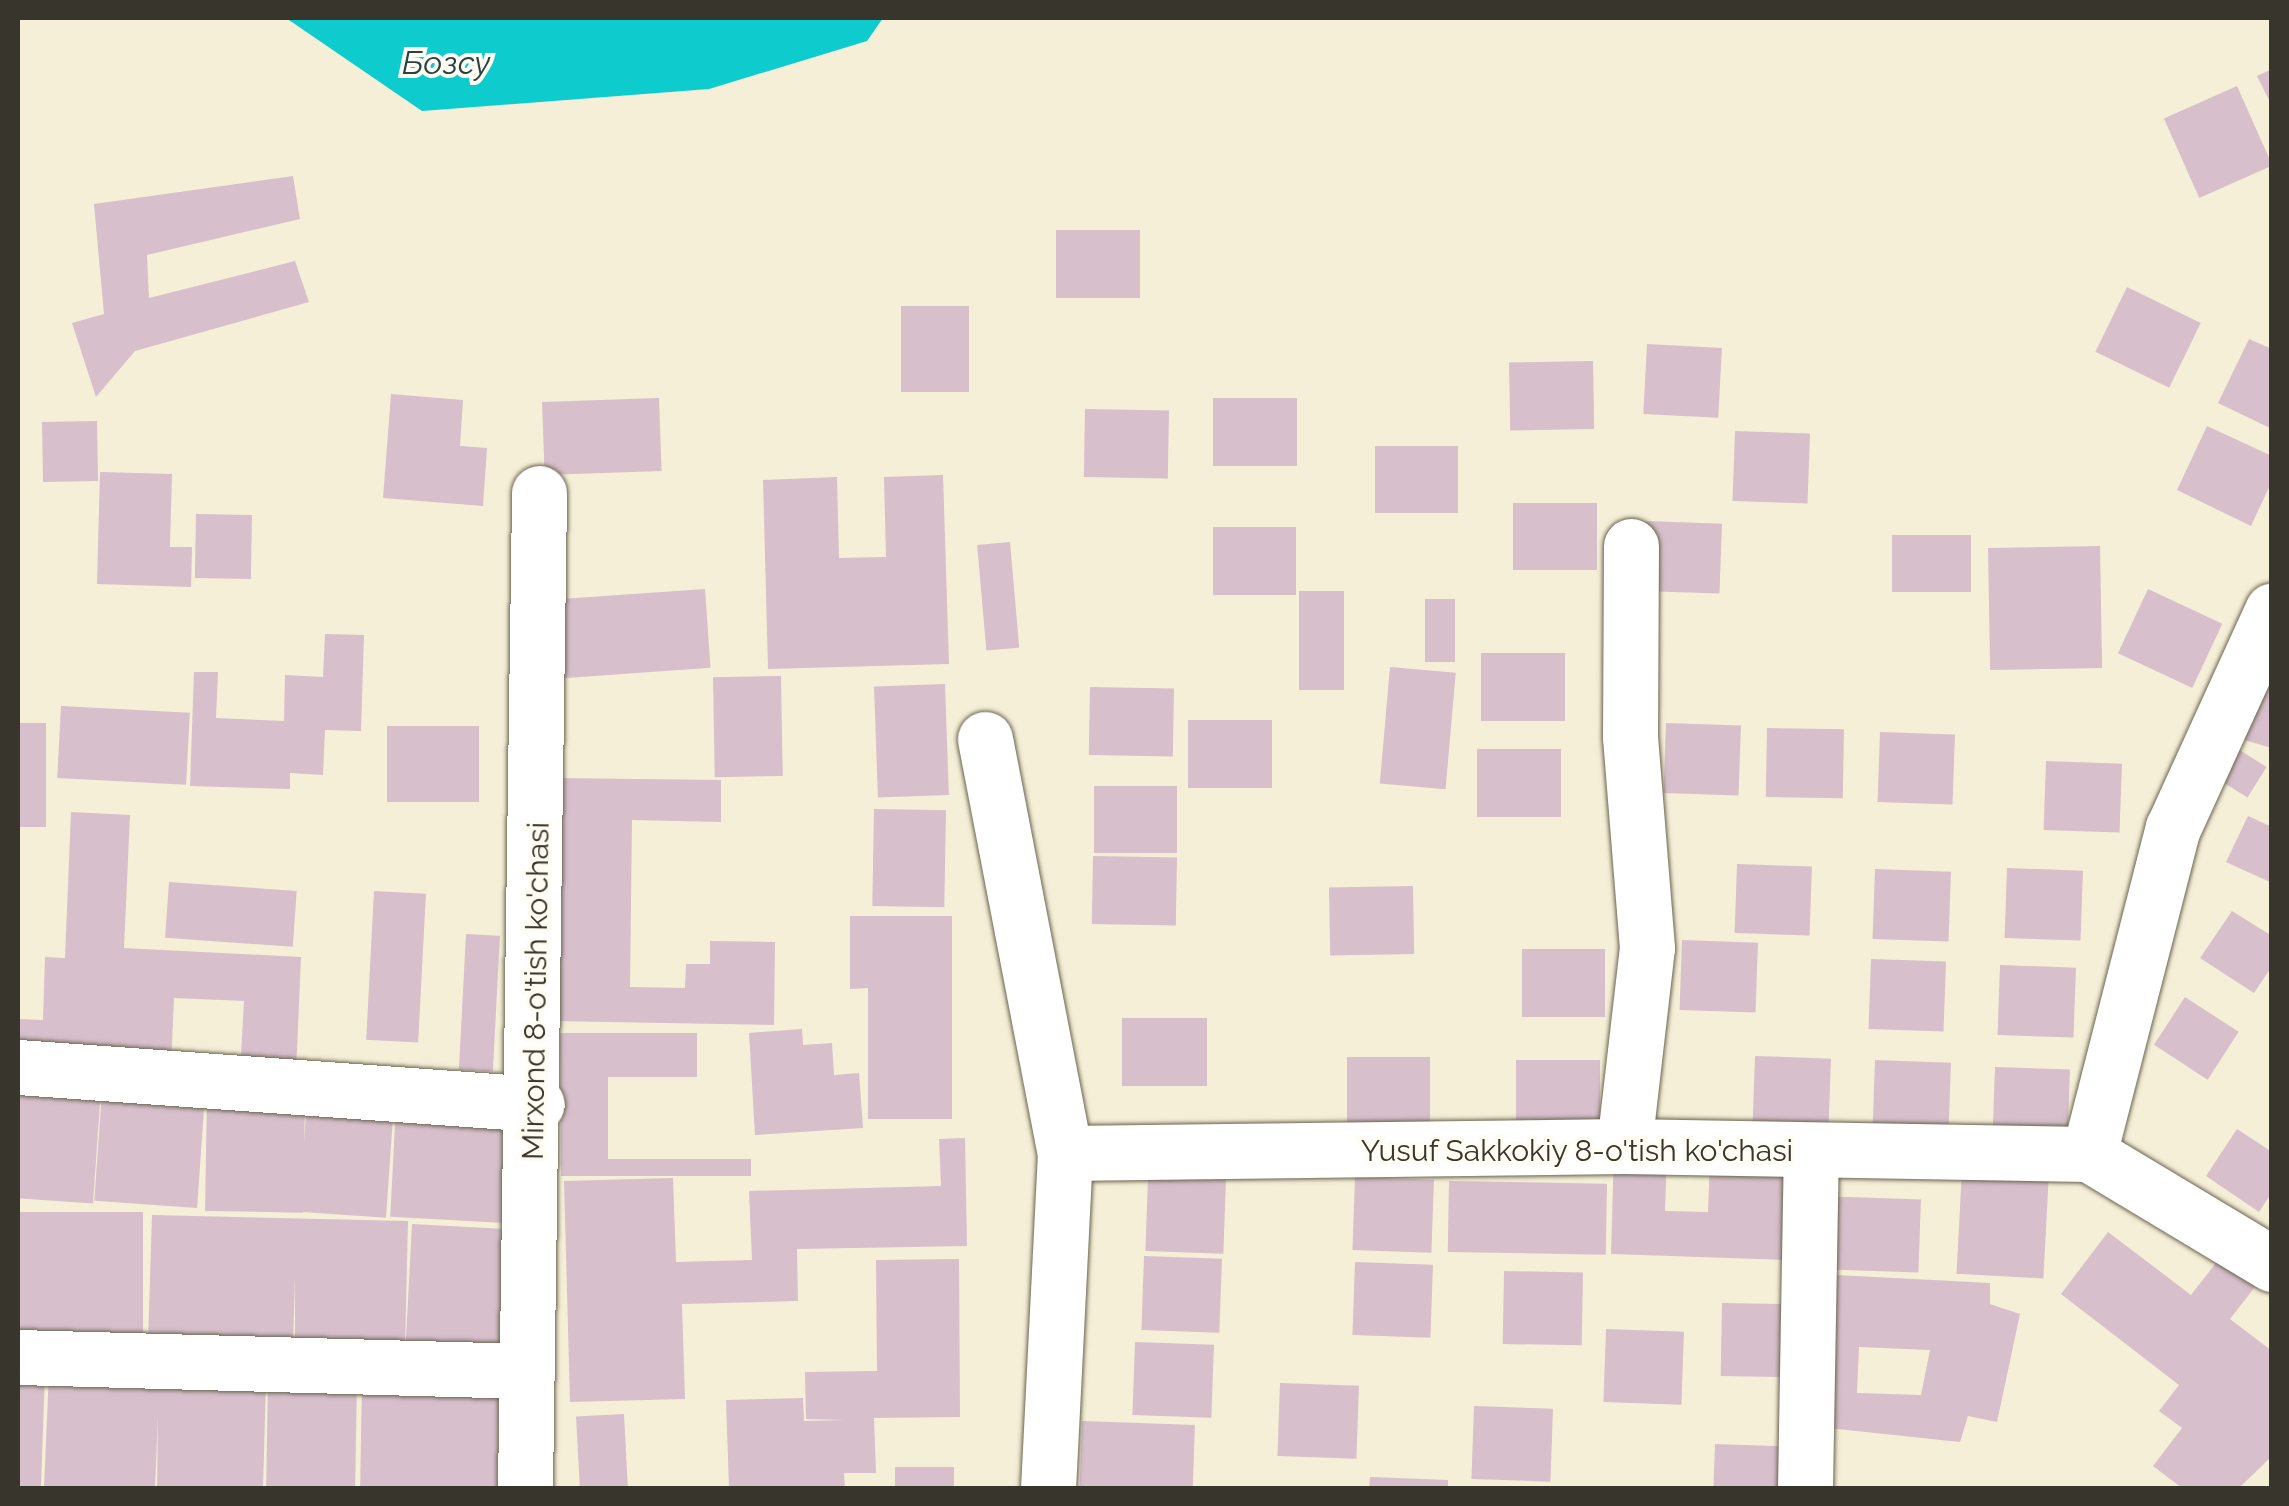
<!DOCTYPE html>
<html>
<head>
<meta charset="utf-8">
<style>
	body { margin:0 }
	#map { position:relative; width:2289px; height:1506px; overflow:hidden; background:#f5efd7; font-family:Raleway,sans-serif }
	div>[style] { position:absolute }
	.water>* { inset:0; background:#0ecbcd }
	.building>* { inset:0; background:#d7bfcc; transform-origin:0 0 }
	.roads { filter:drop-shadow(0 0 2px #6a6450) drop-shadow(0 0 2px #6a6450) }
	.minor>* { height:55px; margin:-27.5px; padding:0 27.5px; transform-origin:27.5px; border-radius:27.5px; background:#fff }
	span { translate:-50% -50%; white-space:nowrap; text-align:center; line-height:1.15; -webkit-text-stroke:8px #fffcf3; paint-order:stroke }
	.street-label { font-size:30px; color:#38352c }
	.water-label { font-size:32px; color:#284242; font-style:italic }
	.frame { position:absolute; inset:0; border:20px solid #38352c; pointer-events:none }
</style>
</head>
<body>
<div id="map">
	<div class="water">
		<i style="clip-path:polygon(286px 18px,883px 18px,867px 41px,709px 89px,422px 111px)"></i>
	</div>
	<div class="building">
		<i style="clip-path:polygon(2272px 69px,2272px 106px,2257px 76px)"></i>
		<i style="left:2237px;top:86px;width:87px;height:80px;rotate:66deg"></i>
		<i style="clip-path:polygon(293px 176px,300px 219px,147px 255px,149px 298px,295px 261px,309px 302px,135px 351px,96px 397px,72px 323px,104px 314px,94px 204px)"></i>
		<i style="left:1056px;top:230px;width:84px;height:68px"></i>
		<i style="left:2127px;top:287px;width:82px;height:72px;rotate:26deg"></i>
		<i style="left:901px;top:306px;width:68px;height:86px"></i>
		<i style="clip-path:polygon(2249px 339px,2272px 349px,2272px 429px,2218px 403px)"></i>
		<i style="left:1647px;top:344px;width:75px;height:70px;rotate:3deg"></i>
		<i style="left:1593px;top:361px;width:68px;height:84px;rotate:89deg"></i>
		<i style="clip-path:polygon(391px 394px,463px 400px,460px 446px,487px 448px,483px 506px,383px 498px)"></i>
		<i style="left:659px;top:398px;width:73px;height:117px;rotate:88deg"></i>
		<i style="left:1213px;top:398px;width:84px;height:68px"></i>
		<i style="left:1085px;top:409px;width:84px;height:68px;rotate:1deg"></i>
		<i style="left:97px;top:421px;width:60px;height:55px;rotate:89deg"></i>
		<i style="clip-path:polygon(2207px 426px,2272px 456px,2272px 481px,2251px 526px,2177px 490px)"></i>
		<i style="left:1735px;top:431px;width:75px;height:70px;rotate:2deg"></i>
		<i style="left:1375px;top:446px;width:83px;height:67px"></i>
		<i style="clip-path:polygon(100px 472px,172px 474px,170px 547px,192px 547px,191px 587px,97px 584px)"></i>
		<i style="clip-path:polygon(943px 475px,949px 664px,768px 669px,763px 480px,837px 477px,839px 558px,886px 557px,884px 477px)"></i>
		<i style="left:1513px;top:503px;width:84px;height:67px"></i>
		<i style="left:196px;top:514px;width:56px;height:64px;rotate:1deg"></i>
		<i style="left:1646px;top:521px;width:76px;height:70px;rotate:2deg"></i>
		<i style="left:1213px;top:527px;width:83px;height:68px"></i>
		<i style="left:1892px;top:535px;width:79px;height:57px"></i>
		<i style="left:1010px;top:542px;width:106px;height:33px;rotate:85deg"></i>
		<i style="left:2100px;top:546px;width:122px;height:112px;rotate:89deg"></i>
		<i style="left:705px;top:589px;width:79px;height:148px;rotate:86deg"></i>
		<i style="left:2148px;top:589px;width:82px;height:71px;rotate:25deg"></i>
		<i style="left:1299px;top:591px;width:45px;height:99px"></i>
		<i style="left:1425px;top:599px;width:30px;height:63px"></i>
		<i style="clip-path:polygon(325px 634px,364px 635px,361px 731px,325px 730px,323px 775px,290px 773px,290px 789px,190px 786px,194px 672px,218px 672px,216px 718px,284px 721px,285px 675px,323px 677px)"></i>
		<i style="left:1481px;top:653px;width:84px;height:68px"></i>
		<i style="left:1390px;top:667px;width:66px;height:117px;rotate:5deg"></i>
		<i style="clip-path:polygon(2249px 672px,2272px 679px,2272px 748px,2230px 736px)"></i>
		<i style="left:781px;top:676px;width:100px;height:68px;rotate:89deg"></i>
		<i style="left:945px;top:684px;width:111px;height:71px;rotate:88deg"></i>
		<i style="left:1090px;top:687px;width:84px;height:68px;rotate:1deg"></i>
		<i style="left:61px;top:706px;width:129px;height:72px;rotate:3deg"></i>
		<i style="left:1188px;top:720px;width:84px;height:68px"></i>
		<i style="left:18px;top:723px;width:28px;height:104px"></i>
		<i style="left:1666px;top:723px;width:75px;height:70px;rotate:2deg"></i>
		<i style="left:387px;top:726px;width:92px;height:76px"></i>
		<i style="left:1767px;top:728px;width:77px;height:69px;rotate:1deg"></i>
		<i style="left:1880px;top:732px;width:75px;height:70px;rotate:2deg"></i>
		<i style="left:2225px;top:741px;width:49px;height:36px;rotate:32deg"></i>
		<i style="left:1477px;top:749px;width:84px;height:68px"></i>
		<i style="left:2046px;top:761px;width:76px;height:69px;rotate:2deg"></i>
		<i style="clip-path:polygon(556px 778px,721px 780px,721px 822px,632px 820px,630px 987px,685px 988px,686px 964px,710px 964px,710px 941px,775px 942px,774px 1025px,552px 1021px)"></i>
		<i style="left:1094px;top:786px;width:83px;height:67px"></i>
		<i style="left:874px;top:809px;width:72px;height:97px;rotate:1deg"></i>
		<i style="clip-path:polygon(71px 812px,130px 815px,124px 948px,301px 957px,296px 1074px,240px 1072px,244px 1001px,174px 998px,171px 1068px,18px 1060px,18px 1019px,43px 1020px,45px 957px,65px 958px)"></i>
		<i style="clip-path:polygon(2248px 816px,2272px 827px,2272px 883px,2226px 862px)"></i>
		<i style="left:1093px;top:856px;width:84px;height:68px;rotate:1deg"></i>
		<i style="left:1737px;top:864px;width:75px;height:69px;rotate:2deg"></i>
		<i style="left:2007px;top:868px;width:76px;height:70px;rotate:2deg"></i>
		<i style="left:1875px;top:869px;width:76px;height:70px;rotate:2deg"></i>
		<i style="left:169px;top:882px;width:128px;height:56px;rotate:4deg"></i>
		<i style="left:1413px;top:886px;width:68px;height:84px;rotate:89deg"></i>
		<i style="left:374px;top:891px;width:52px;height:149px;rotate:3deg"></i>
		<i style="clip-path:polygon(2232px 911px,2272px 936px,2272px 966px,2254px 993px,2200px 958px)"></i>
		<i style="clip-path:polygon(850px 916px,952px 916px,952px 1119px,868px 1119px,868px 988px,850px 989px)"></i>
		<i style="left:466px;top:934px;width:34px;height:136px;rotate:3deg"></i>
		<i style="left:1682px;top:940px;width:76px;height:70px;rotate:2deg"></i>
		<i style="left:1522px;top:949px;width:83px;height:68px"></i>
		<i style="left:1871px;top:959px;width:75px;height:70px;rotate:2deg"></i>
		<i style="left:2000px;top:965px;width:76px;height:70px;rotate:2deg"></i>
		<i style="left:2185px;top:997px;width:64px;height:57px;rotate:33deg"></i>
		<i style="left:1122px;top:1018px;width:85px;height:68px"></i>
		<i style="clip-path:polygon(802px 1029px,803px 1045px,832px 1043px,834px 1075px,859px 1073px,863px 1128px,755px 1135px,749px 1033px)"></i>
		<i style="clip-path:polygon(560px 1033px,697px 1033px,697px 1077px,608px 1077px,608px 1159px,751px 1159px,751px 1176px,561px 1176px)"></i>
		<i style="left:1755px;top:1056px;width:76px;height:70px;rotate:2deg"></i>
		<i style="left:1347px;top:1057px;width:83px;height:68px"></i>
		<i style="left:1516px;top:1060px;width:84px;height:68px"></i>
		<i style="left:1875px;top:1060px;width:76px;height:70px;rotate:2deg"></i>
		<i style="left:1995px;top:1067px;width:75px;height:70px;rotate:2deg"></i>
		<i style="left:18px;top:1086px;width:83px;height:112px;rotate:4deg"></i>
		<i style="left:102px;top:1091px;width:103px;height:110px;rotate:4deg"></i>
		<i style="left:207px;top:1098px;width:98px;height:113px;rotate:1deg"></i>
		<i style="left:307px;top:1100px;width:87px;height:112px;rotate:4deg"></i>
		<i style="left:396px;top:1106px;width:131px;height:111px;rotate:3deg"></i>
		<i style="clip-path:polygon(2237px 1129px,2272px 1152px,2272px 1192px,2259px 1212px,2206px 1176px)"></i>
		<i style="clip-path:polygon(965px 1138px,967px 1246px,797px 1249px,798px 1301px,682px 1304px,685px 1399px,570px 1402px,564px 1181px,673px 1178px,676px 1262px,752px 1260px,749px 1191px,941px 1186px,939px 1139px)"></i>
		<i style="clip-path:polygon(1614px 1151px,1667px 1153px,1665px 1211px,1708px 1212px,1710px 1157px,1790px 1160px,1787px 1260px,1611px 1254px)"></i>
		<i style="left:1962px;top:1169px;width:87px;height:105px;rotate:3deg"></i>
		<i style="left:1148px;top:1177px;width:78px;height:74px;rotate:2deg"></i>
		<i style="left:1355px;top:1177px;width:79px;height:73px;rotate:2deg"></i>
		<i style="left:1449px;top:1181px;width:158px;height:71px;rotate:1deg"></i>
		<i style="left:1818px;top:1196px;width:103px;height:73px;rotate:2deg"></i>
		<i style="left:18px;top:1212px;width:125px;height:129px"></i>
		<i style="clip-path:polygon(152px 1215px,408px 1221px,405px 1351px,295px 1348px,295px 1275px,293px 1348px,148px 1342px)"></i>
		<i style="left:412px;top:1224px;width:108px;height:127px;rotate:3deg"></i>
		<i style="clip-path:polygon(2108px 1232px,2191px 1295px,2219px 1259px,2255px 1287px,2230px 1319px,2272px 1351px,2272px 1456px,2239px 1488px,2182px 1488px,2153px 1466px,2182px 1428px,2159px 1411px,2179px 1385px,2061px 1294px)"></i>
		<i style="left:1144px;top:1256px;width:78px;height:74px;rotate:2deg"></i>
		<i style="clip-path:polygon(959px 1259px,960px 1417px,874px 1418px,876px 1473px,844px 1473px,845px 1488px,729px 1488px,726px 1400px,803px 1398px,804px 1421px,845px 1420px,806px 1419px,805px 1372px,877px 1371px,876px 1260px)"></i>
		<i style="left:1355px;top:1262px;width:78px;height:73px;rotate:2deg"></i>
		<i style="left:1504px;top:1271px;width:79px;height:73px;rotate:1deg"></i>
		<i style="clip-path:polygon(evenodd,1817px 1274px,1990px 1283px,1990px 1304px,2020px 1314px,1997px 1422px,1968px 1416px,1960px 1442px,1809px 1426px,1817px 1274px,1859px 1347px,1930px 1350px,1921px 1395px,1857px 1393px,1859px 1347px)"></i>
		<i style="left:1722px;top:1303px;width:79px;height:73px;rotate:1deg"></i>
		<i style="left:1606px;top:1329px;width:78px;height:73px;rotate:2deg"></i>
		<i style="left:1135px;top:1342px;width:79px;height:73px;rotate:2deg"></i>
		<i style="left:18px;top:1371px;width:27px;height:117px;rotate:2deg"></i>
		<i style="clip-path:polygon(49px 1372px,266px 1380px,263px 1488px,157px 1488px,158px 1414px,155px 1488px,44px 1488px)"></i>
		<i style="left:268px;top:1380px;width:89px;height:108px;rotate:1deg"></i>
		<i style="left:362px;top:1382px;width:137px;height:106px;rotate:1deg"></i>
		<i style="left:1280px;top:1383px;width:79px;height:73px;rotate:2deg"></i>
		<i style="left:1474px;top:1406px;width:79px;height:73px;rotate:2deg"></i>
		<i style="left:624px;top:1414px;width:74px;height:48px;rotate:87deg"></i>
		<i style="left:1082px;top:1421px;width:113px;height:67px;rotate:2deg"></i>
		<i style="left:1715px;top:1444px;width:78px;height:44px;rotate:2deg"></i>
		<i style="left:954px;top:1467px;width:21px;height:59px;rotate:90deg"></i>
		<i style="clip-path:polygon(1370px 1477px,1448px 1480px,1448px 1488px,1369px 1488px)"></i>
	</div>
	<div class="roads">
		<div class="minor">
			<i style="left:985px;top:739px;width:422px;rotate:79.1deg"></i>
			<i style="left:1065px;top:1153px;width:335px;rotate:92.9deg"></i>
			<i style="left:18px;top:1067px;width:520px;rotate:4.08deg"></i>
			<i style="left:1624px;top:1146px;width:199px;rotate:-83.4deg"></i>
			<i style="left:1647px;top:948px;width:212px;rotate:-94.6deg"></i>
			<i style="left:1630px;top:737px;width:191px;rotate:-89.7deg"></i>
			<i style="left:1065px;top:1153px;width:559px;rotate:-0.72deg"></i>
			<i style="left:1624px;top:1146px;width:465px;rotate:1deg"></i>
			<i style="left:2089px;top:1154px;width:214px;rotate:31deg"></i>
			<i style="left:2089px;top:1154px;width:337px;rotate:-75.6deg"></i>
			<i style="left:2173px;top:828px;width:239px;rotate:-65.5deg"></i>
			<i style="left:18px;top:1357px;width:509px;rotate:1.58deg"></i>
			<i style="left:525px;top:1488px;width:995px;rotate:-89.19deg"></i>
			<i style="left:1805px;top:1488px;width:336px;rotate:-89deg"></i>
		</div>
	</div>
	<div class="street-label">
		<span style="left:536px;top:991px;rotate:-89deg">Mirxond 8-o'tish ko'chasi</span>
		<span style="left:1577px;top:1151px">Yusuf Sakkokiy 8-o'tish ko'chasi</span>
	</div>
	<div class="water-label">
		<span style="left:446px;top:63px">Бозсу</span>
	</div>
	<div class="frame"></div>
</div>
</body>
</html>
